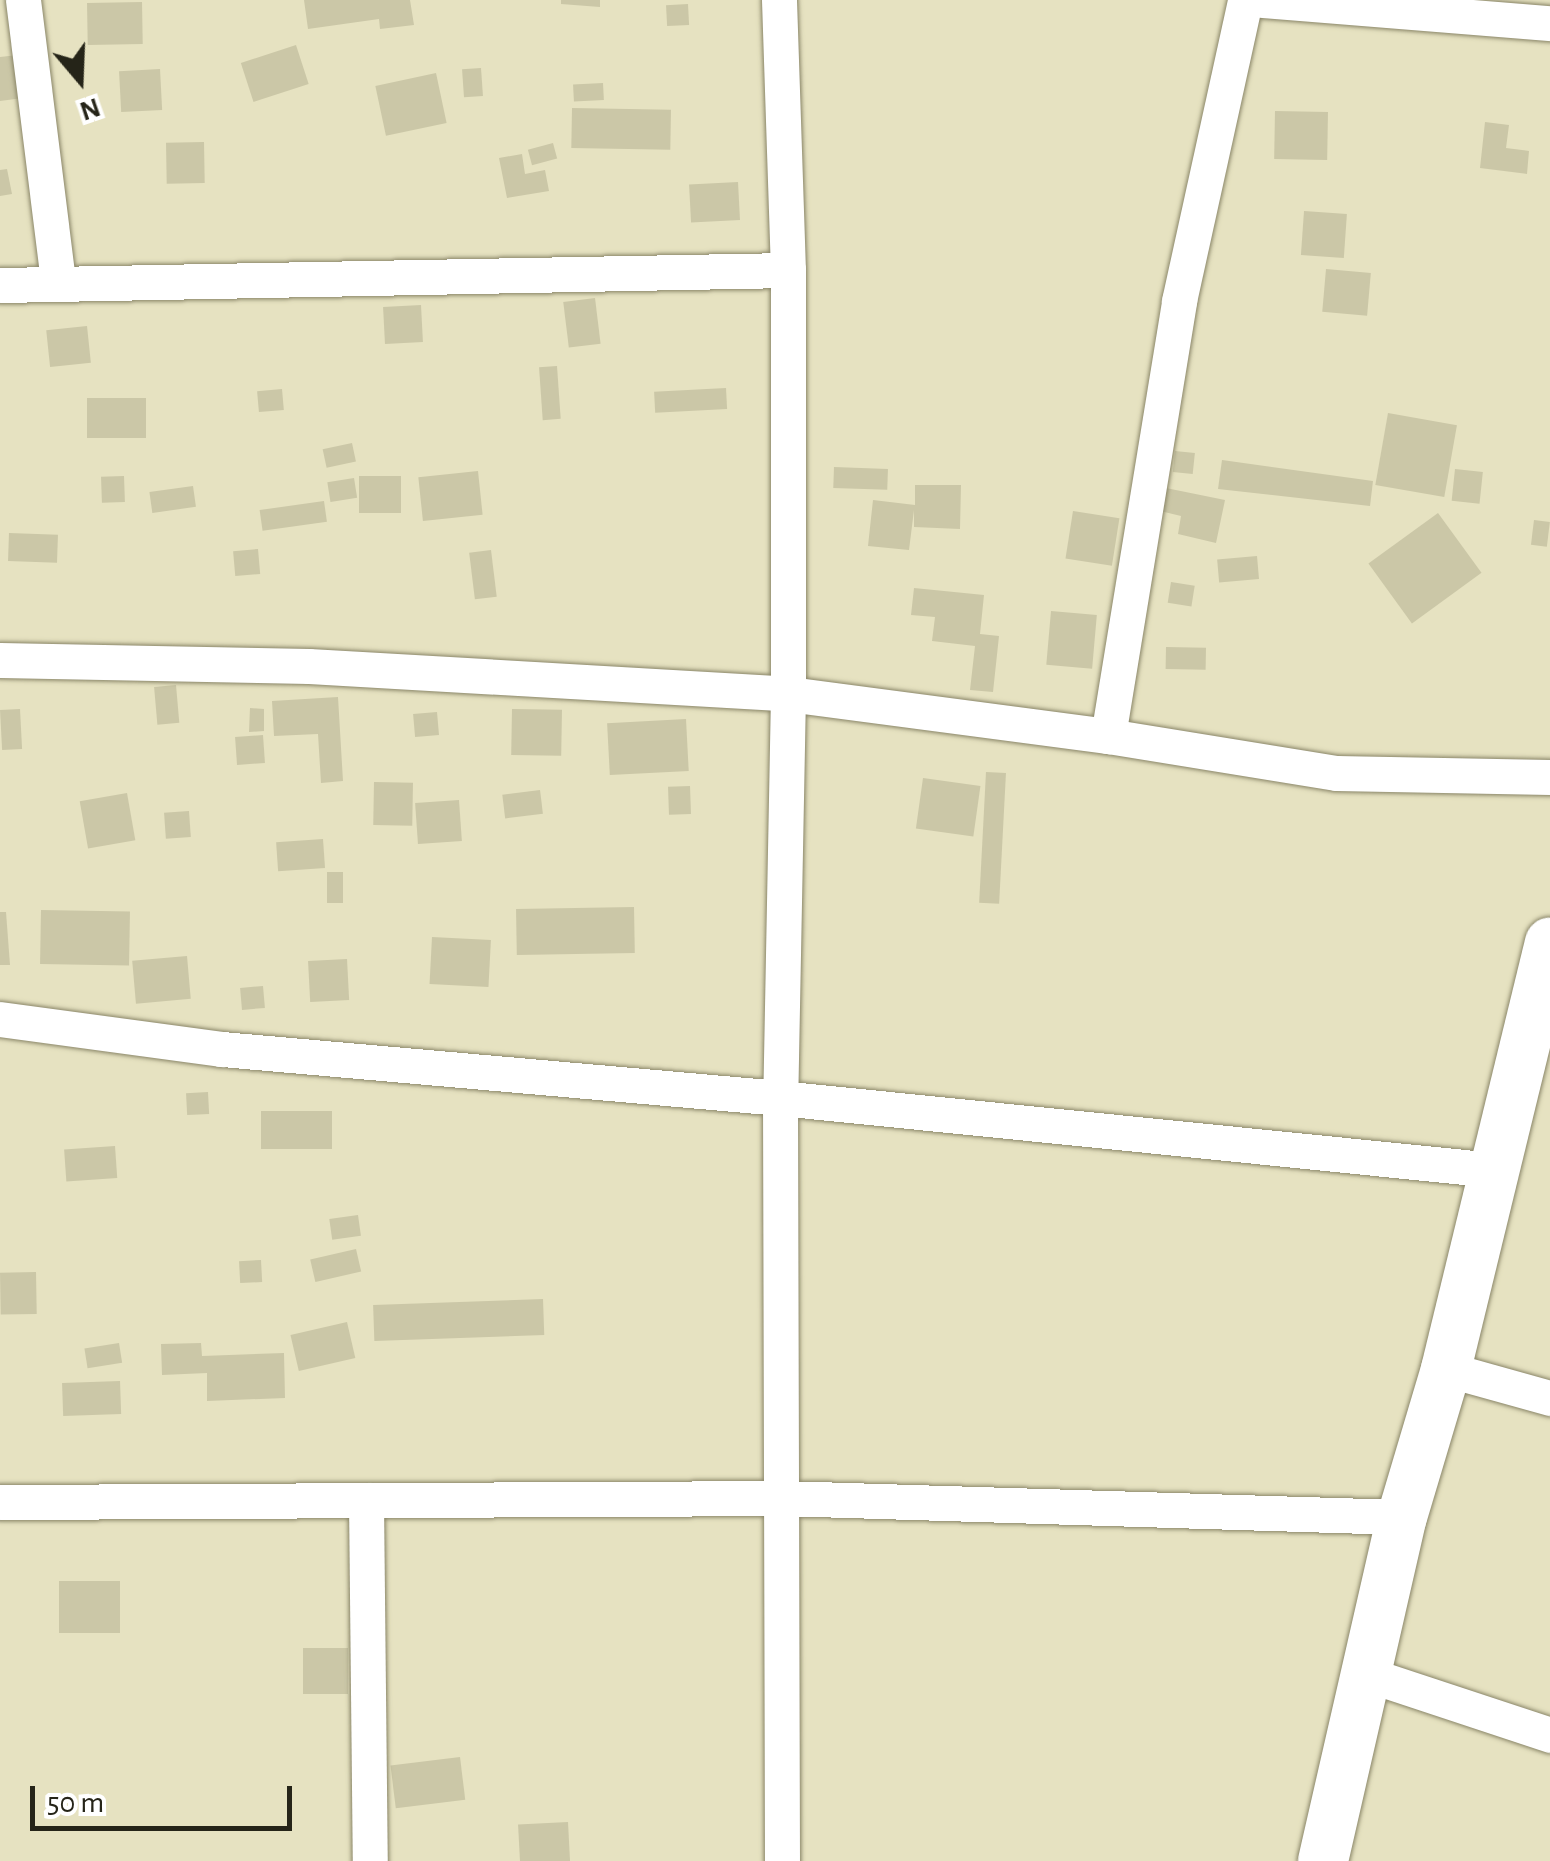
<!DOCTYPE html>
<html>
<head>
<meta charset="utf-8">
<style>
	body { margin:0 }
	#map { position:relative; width:1550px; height:1861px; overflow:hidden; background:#e6e2c1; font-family:"Alegreya Sans",sans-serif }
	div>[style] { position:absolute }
	.building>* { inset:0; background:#cbc7a7; transform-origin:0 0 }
	.roads { filter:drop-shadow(0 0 2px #8a8668) drop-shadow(0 0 2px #8a8668) }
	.minor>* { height:35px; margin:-17.5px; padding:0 17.5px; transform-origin:17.5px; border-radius:17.5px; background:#fff }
	.secondary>* { height:50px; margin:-25px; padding:0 25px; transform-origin:25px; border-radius:25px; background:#fff }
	span { translate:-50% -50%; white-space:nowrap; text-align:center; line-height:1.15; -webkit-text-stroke:8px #fff; paint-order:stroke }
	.north { position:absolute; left:30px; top:30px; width:100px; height:100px; -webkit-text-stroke:8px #fff; paint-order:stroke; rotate:161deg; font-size:28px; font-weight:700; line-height:40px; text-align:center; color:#252418 }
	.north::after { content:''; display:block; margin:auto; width:35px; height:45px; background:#252418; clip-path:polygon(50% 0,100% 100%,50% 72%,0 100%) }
	.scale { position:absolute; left:30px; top:1786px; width:262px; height:45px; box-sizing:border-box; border:5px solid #252418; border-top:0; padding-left:12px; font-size:30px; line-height:35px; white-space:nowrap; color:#252418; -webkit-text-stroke:8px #fff; paint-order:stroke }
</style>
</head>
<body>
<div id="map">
	<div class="building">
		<i style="clip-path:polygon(304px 0,410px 0,414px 25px,380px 29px,379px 19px,308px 29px)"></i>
		<i style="clip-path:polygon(561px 0,600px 0,600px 7px,561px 4px)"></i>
		<i style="left:142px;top:2px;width:42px;height:55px;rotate:89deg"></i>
		<i style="left:688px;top:4px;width:21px;height:22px;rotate:87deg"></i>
		<i style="left:296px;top:45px;width:41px;height:58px;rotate:72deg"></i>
		<i style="clip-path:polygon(18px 55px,23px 98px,0 101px,0 57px)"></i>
		<i style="left:481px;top:68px;width:28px;height:19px;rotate:86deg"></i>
		<i style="left:160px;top:69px;width:41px;height:41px;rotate:87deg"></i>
		<i style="left:436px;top:73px;width:51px;height:62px;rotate:78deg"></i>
		<i style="left:603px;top:83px;width:17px;height:30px;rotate:87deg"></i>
		<i style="left:572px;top:108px;width:99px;height:40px;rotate:1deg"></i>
		<i style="left:1275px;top:111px;width:53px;height:48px;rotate:1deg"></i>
		<i style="clip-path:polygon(1485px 122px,1509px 125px,1506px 148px,1529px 151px,1527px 174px,1480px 168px)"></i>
		<i style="left:204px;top:142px;width:41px;height:38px;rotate:89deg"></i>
		<i style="left:553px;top:143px;width:16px;height:26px;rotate:75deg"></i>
		<i style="clip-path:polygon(522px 154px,525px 174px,545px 170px,549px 191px,507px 198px,499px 158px)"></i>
		<i style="clip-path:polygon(7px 169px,12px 194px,0 196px,0 170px)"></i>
		<i style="left:738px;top:182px;width:38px;height:49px;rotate:87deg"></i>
		<i style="left:1304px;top:211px;width:43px;height:44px;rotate:4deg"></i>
		<i style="left:1326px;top:269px;width:45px;height:43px;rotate:5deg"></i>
		<i style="left:595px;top:298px;width:46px;height:32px;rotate:83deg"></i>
		<i style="left:421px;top:305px;width:37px;height:38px;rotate:87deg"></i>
		<i style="left:87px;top:326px;width:37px;height:41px;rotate:84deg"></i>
		<i style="left:557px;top:366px;width:53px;height:18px;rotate:86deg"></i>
		<i style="left:726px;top:388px;width:21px;height:72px;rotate:87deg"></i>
		<i style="left:282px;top:389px;width:21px;height:25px;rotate:85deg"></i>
		<i style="left:87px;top:398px;width:59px;height:40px"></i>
		<i style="left:1388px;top:413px;width:70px;height:73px;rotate:10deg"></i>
		<i style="left:352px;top:443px;width:19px;height:30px;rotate:78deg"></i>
		<i style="left:1175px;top:451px;width:20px;height:21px;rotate:6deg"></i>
		<i style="clip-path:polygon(1222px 460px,1373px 481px,1370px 506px,1218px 489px)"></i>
		<i style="left:834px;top:467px;width:54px;height:21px;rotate:2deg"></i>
		<i style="left:1455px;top:469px;width:28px;height:32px;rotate:6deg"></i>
		<i style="left:478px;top:471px;width:44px;height:60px;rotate:84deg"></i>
		<i style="left:124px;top:476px;width:26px;height:23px;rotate:88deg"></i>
		<i style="left:359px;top:476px;width:42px;height:37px"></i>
		<i style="left:354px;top:478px;width:20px;height:27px;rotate:81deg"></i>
		<i style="clip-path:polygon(915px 485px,961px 485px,960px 529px,914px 527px,914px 510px,909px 550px,868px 546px,873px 500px,915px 505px)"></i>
		<i style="left:193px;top:486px;width:21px;height:44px;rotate:82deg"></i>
		<i style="clip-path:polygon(1161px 487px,1225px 500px,1216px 543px,1178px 534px,1181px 516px,1156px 510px)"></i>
		<i style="left:324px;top:501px;width:21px;height:65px;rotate:82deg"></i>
		<i style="left:1073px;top:511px;width:47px;height:48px;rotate:9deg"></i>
		<i style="left:1438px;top:513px;width:74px;height:86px;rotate:54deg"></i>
		<i style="left:1534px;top:520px;width:16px;height:25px;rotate:7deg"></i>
		<i style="left:9px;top:533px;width:49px;height:28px;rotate:2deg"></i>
		<i style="left:258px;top:549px;width:25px;height:25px;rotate:85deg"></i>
		<i style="left:491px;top:550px;width:47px;height:22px;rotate:83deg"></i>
		<i style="left:1257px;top:556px;width:23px;height:40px;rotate:85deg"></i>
		<i style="left:1171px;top:582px;width:24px;height:21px;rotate:9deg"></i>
		<i style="clip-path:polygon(914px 588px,984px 595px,980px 634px,999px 636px,993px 692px,970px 690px,975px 646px,932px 641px,935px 617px,911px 615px)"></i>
		<i style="left:1051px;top:611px;width:46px;height:54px;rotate:5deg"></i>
		<i style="left:1166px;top:647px;width:40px;height:22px;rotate:1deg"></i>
		<i style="left:176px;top:685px;width:38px;height:22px;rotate:85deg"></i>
		<i style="clip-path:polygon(338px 697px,343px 781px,321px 783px,318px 734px,274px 736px,272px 701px)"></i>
		<i style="clip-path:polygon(250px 708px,264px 709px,264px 731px,249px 732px)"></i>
		<i style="left:20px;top:709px;width:40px;height:20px;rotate:87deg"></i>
		<i style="left:512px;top:709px;width:50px;height:46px;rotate:1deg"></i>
		<i style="left:437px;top:712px;width:23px;height:24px;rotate:85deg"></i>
		<i style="left:686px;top:719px;width:52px;height:79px;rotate:87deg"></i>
		<i style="left:263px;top:735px;width:28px;height:28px;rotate:86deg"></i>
		<i style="left:986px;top:772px;width:20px;height:131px;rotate:3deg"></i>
		<i style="left:923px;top:778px;width:58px;height:51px;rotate:8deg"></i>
		<i style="left:374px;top:782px;width:39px;height:43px;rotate:1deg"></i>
		<i style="left:690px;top:786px;width:28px;height:22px;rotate:88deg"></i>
		<i style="left:540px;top:790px;width:24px;height:38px;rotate:83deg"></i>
		<i style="left:127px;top:793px;width:48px;height:48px;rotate:80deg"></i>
		<i style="left:459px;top:800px;width:41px;height:44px;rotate:86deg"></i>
		<i style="left:189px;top:811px;width:26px;height:25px;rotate:86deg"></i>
		<i style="left:323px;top:839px;width:29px;height:47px;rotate:86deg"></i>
		<i style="left:343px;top:872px;width:31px;height:16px;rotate:90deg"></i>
		<i style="left:634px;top:907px;width:46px;height:118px;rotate:89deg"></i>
		<i style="left:41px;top:910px;width:89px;height:54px;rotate:1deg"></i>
		<i style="clip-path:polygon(0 912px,6px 912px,10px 965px,0 965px)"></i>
		<i style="left:432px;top:937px;width:59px;height:47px;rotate:3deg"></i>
		<i style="left:187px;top:956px;width:43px;height:55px;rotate:85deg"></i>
		<i style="left:347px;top:959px;width:41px;height:39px;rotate:87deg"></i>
		<i style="left:263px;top:986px;width:22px;height:23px;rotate:85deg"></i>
		<i style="left:208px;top:1092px;width:22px;height:22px;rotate:87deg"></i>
		<i style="left:332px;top:1111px;width:38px;height:71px;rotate:90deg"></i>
		<i style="left:115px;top:1146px;width:32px;height:51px;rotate:86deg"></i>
		<i style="left:358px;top:1215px;width:21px;height:29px;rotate:82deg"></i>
		<i style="left:356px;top:1249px;width:23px;height:47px;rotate:77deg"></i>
		<i style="left:261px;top:1260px;width:22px;height:22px;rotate:87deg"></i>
		<i style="left:36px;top:1272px;width:42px;height:36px;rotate:89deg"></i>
		<i style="left:543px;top:1299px;width:36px;height:170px;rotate:88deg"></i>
		<i style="left:347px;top:1322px;width:37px;height:58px;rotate:77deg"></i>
		<i style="left:119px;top:1343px;width:20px;height:35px;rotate:81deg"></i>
		<i style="clip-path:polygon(201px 1343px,202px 1356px,284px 1353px,285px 1398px,207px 1401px,207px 1373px,162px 1375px,161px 1344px)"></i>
		<i style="left:120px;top:1381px;width:33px;height:58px;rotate:88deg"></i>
		<i style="left:59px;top:1581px;width:61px;height:52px"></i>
		<i style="left:303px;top:1648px;width:45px;height:46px"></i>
		<i style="left:460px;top:1757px;width:43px;height:70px;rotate:83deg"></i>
		<i style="left:568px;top:1822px;width:39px;height:50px;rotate:87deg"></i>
	</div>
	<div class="roads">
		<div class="minor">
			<i style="left:23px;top:0;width:285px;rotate:82.9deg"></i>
			<i style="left:779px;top:0;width:270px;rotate:88.1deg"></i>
			<i style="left:788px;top:270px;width:424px;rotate:90deg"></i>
			<i style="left:788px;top:694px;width:404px;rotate:91.1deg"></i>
			<i style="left:780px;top:1098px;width:763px;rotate:89.85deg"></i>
			<i style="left:1262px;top:0;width:289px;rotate:4.6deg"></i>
			<i style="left:0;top:285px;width:788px;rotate:-1.09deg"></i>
			<i style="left:0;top:660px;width:309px;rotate:1.1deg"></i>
			<i style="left:309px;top:666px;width:480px;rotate:3.3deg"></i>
			<i style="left:788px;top:694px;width:323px;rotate:7.5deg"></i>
			<i style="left:1108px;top:736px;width:231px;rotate:9.2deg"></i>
			<i style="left:1336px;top:773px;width:214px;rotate:1.1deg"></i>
			<i style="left:1108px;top:736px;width:441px;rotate:-80.7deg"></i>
			<i style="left:1179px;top:301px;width:308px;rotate:-77.6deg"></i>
			<i style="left:0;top:1019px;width:224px;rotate:7.7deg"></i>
			<i style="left:222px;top:1049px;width:560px;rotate:5.02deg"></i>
			<i style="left:780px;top:1098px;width:718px;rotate:5.76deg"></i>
			<i style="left:1446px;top:1369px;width:108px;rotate:15.6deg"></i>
			<i style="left:366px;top:1500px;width:361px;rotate:89.4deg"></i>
			<i style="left:0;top:1502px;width:782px;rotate:-0.29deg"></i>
			<i style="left:782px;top:1498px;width:620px;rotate:1.76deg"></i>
			<i style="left:1366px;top:1674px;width:194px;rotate:18.3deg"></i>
		</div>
		<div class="secondary">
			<i style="left:1323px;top:1861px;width:353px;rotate:-77.1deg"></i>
			<i style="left:1402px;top:1517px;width:154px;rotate:-73.4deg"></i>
			<i style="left:1446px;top:1369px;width:439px;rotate:-76.3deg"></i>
		</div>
	</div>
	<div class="north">N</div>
	<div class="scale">50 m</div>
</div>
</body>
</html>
